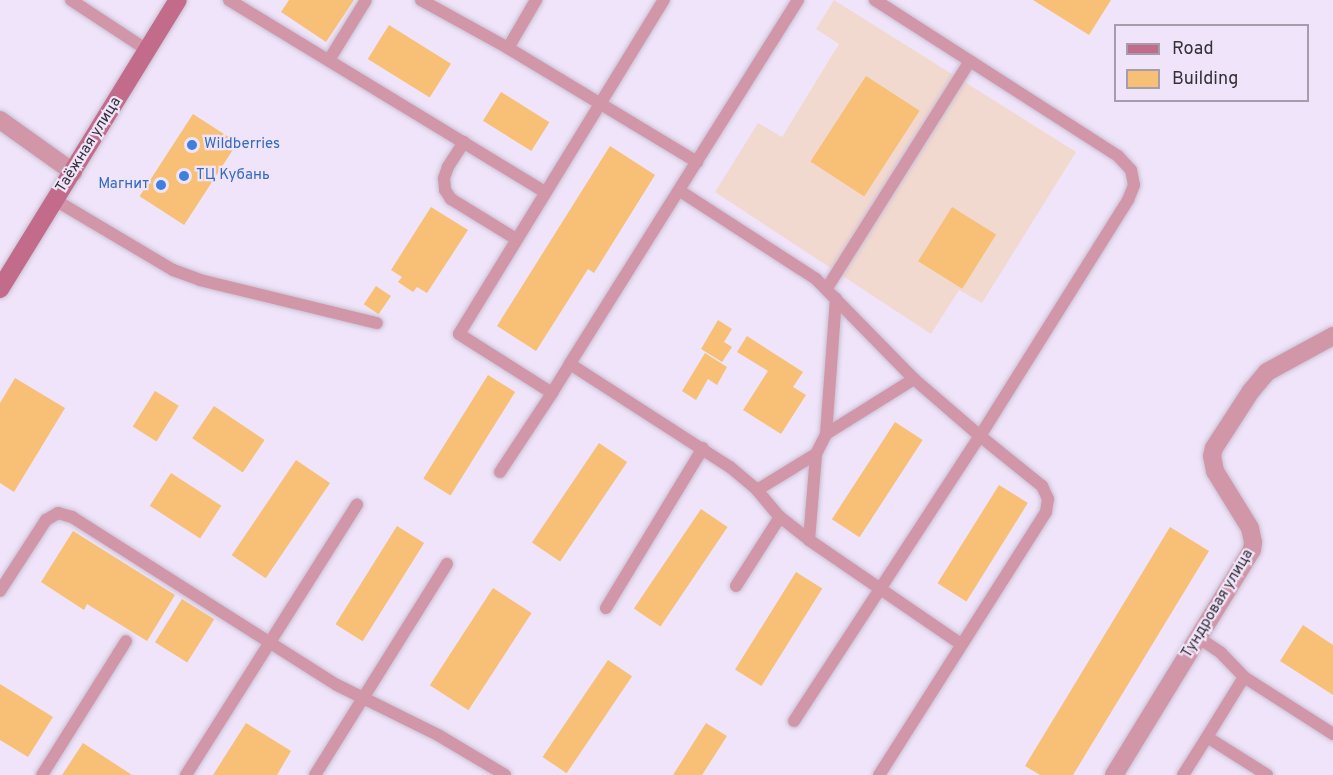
<!DOCTYPE html>
<html>
<head>
<meta charset="utf-8">
<style>
	body { margin:0 }
	#map { position:relative; width:1333px; height:775px; overflow:hidden; background:#efe4f9; font-family:Overpass,sans-serif }
	div>[style] { position:absolute }
	.commercial>* { inset:0; background:#f2d9d0 }
	.building>* { inset:0; background:#f7c076; transform-origin:0 0 }
	.roads { filter:drop-shadow(0 0 2px #cac0d3) drop-shadow(0 0 2px #cac0d3) }
	.lane>* { height:12px; margin:-6px; padding:0 6px; transform-origin:6px; border-radius:6px; background:#d296a9 }
	.street>* { height:18px; margin:-9px; padding:0 9px; transform-origin:9px; border-radius:9px; background:#d296a9 }
	.secondary>* { height:18px; margin:-9px; padding:0 9px; transform-origin:9px; border-radius:9px; background:#c26b8a }
	.dots>* { width:16px; height:16px; translate:-50% -50%; box-sizing:border-box; border:3px solid #efe4f9; border-radius:50% }
	span { translate:-50% -50%; white-space:nowrap; text-align:center; line-height:1.15; -webkit-text-stroke:4.5px #efe4f9; paint-order:stroke }
	.street-label { font-size:15px; color:#353139 }
	.shop-label { font-size:15px; color:#366cbe }
	.left { translate:0 -50%; text-align:left }
	.right { translate:-100% -50%; text-align:right }
	.legend { position:absolute; left:1114px; top:24px; width:195px; height:78px; box-sizing:border-box; background:#efe4f9; border:2px solid #a59cac; margin:0; padding:8px 10px; list-style:none; font-size:18px; color:#353139 }
	.legend li { display:flex; align-items:center; gap:12px; height:30px }
	.legend b { width:30px; border:2px solid #a59cac }
</style>
</head>
<body>
<div id="map">
	<div class="commercial">
		<i style="clip-path:polygon(834px 0,1076px 152px,982px 303px,959px 290px,931px 334px,715px 192px,758px 123px,782px 137px,839px 44px,816px 29px)"></i>
	</div>
	<div class="building">
		<i style="clip-path:polygon(289px 0,354px 0,326px 42px,281px 12px)"></i>
		<i style="clip-path:polygon(1033px 0,1111px 0,1089px 35px)"></i>
		<i style="left:389px;top:25px;width:73px;height:40px;rotate:32deg"></i>
		<i style="left:866px;top:76px;width:64px;height:102px;rotate:33deg"></i>
		<i style="left:501px;top:92px;width:57px;height:34px;rotate:32deg"></i>
		<i style="left:193px;top:114px;width:53px;height:98px;rotate:33deg"></i>
		<i style="clip-path:polygon(610px 146px,655px 175px,594px 273px,588px 269px,536px 351px,497px 326px)"></i>
		<i style="clip-path:polygon(431px 207px,468px 230px,427px 293px,417px 287px,413px 292px,398px 282px,402px 277px,391px 270px)"></i>
		<i style="left:952px;top:207px;width:52px;height:64px;rotate:32deg"></i>
		<i style="left:376px;top:286px;width:18px;height:22px;rotate:34deg"></i>
		<i style="clip-path:polygon(718px 320px,732px 329px,724px 342px,732px 347px,722px 362px,701px 349px)"></i>
		<i style="clip-path:polygon(747px 336px,803px 372px,793px 387px,806px 395px,781px 434px,743px 410px,768px 371px,737px 352px)"></i>
		<i style="clip-path:polygon(705px 353px,727px 367px,717px 385px,708px 379px,696px 400px,682px 391px)"></i>
		<i style="left:488px;top:375px;width:32px;height:122px;rotate:32deg"></i>
		<i style="clip-path:polygon(15px 378px,65px 408px,14px 492px,0 483px,0 403px)"></i>
		<i style="left:155px;top:391px;width:28px;height:42px;rotate:32deg"></i>
		<i style="left:214px;top:406px;width:61px;height:39px;rotate:34deg"></i>
		<i style="left:895px;top:422px;width:33px;height:116px;rotate:33deg"></i>
		<i style="left:599px;top:443px;width:34px;height:120px;rotate:34deg"></i>
		<i style="left:296px;top:460px;width:41px;height:115px;rotate:34deg"></i>
		<i style="left:171px;top:473px;width:60px;height:39px;rotate:33deg"></i>
		<i style="left:999px;top:485px;width:34px;height:116px;rotate:32deg"></i>
		<i style="left:701px;top:509px;width:32px;height:120px;rotate:34deg"></i>
		<i style="left:397px;top:526px;width:32px;height:116px;rotate:32deg"></i>
		<i style="clip-path:polygon(1170px 527px,1209px 551px,1073px 775px,1040px 775px,1025px 766px)"></i>
		<i style="clip-path:polygon(73px 531px,175px 595px,147px 641px,87px 604px,84px 610px,41px 582px)"></i>
		<i style="left:796px;top:572px;width:31px;height:115px;rotate:32deg"></i>
		<i style="left:493px;top:588px;width:46px;height:116px;rotate:33deg"></i>
		<i style="left:182px;top:599px;width:38px;height:51px;rotate:32deg"></i>
		<i style="clip-path:polygon(1303px 625px,1333px 645px,1333px 695px,1280px 661px)"></i>
		<i style="left:608px;top:660px;width:29px;height:117px;rotate:34deg"></i>
		<i style="clip-path:polygon(0 684px,53px 717px,28px 757px,0 740px)"></i>
		<i style="clip-path:polygon(246px 723px,291px 751px,277px 775px,213px 775px)"></i>
		<i style="clip-path:polygon(706px 723px,727px 736px,702px 775px,673px 775px)"></i>
		<i style="clip-path:polygon(83px 743px,132px 775px,62px 775px)"></i>
	</div>
	<div class="roads">
		<div class="lane">
			<i style="left:71px;top:0;width:91px;rotate:33.3deg"></i>
			<i style="left:229px;top:0;width:370px;rotate:31.3deg"></i>
			<i style="left:421px;top:0;width:99px;rotate:28.9deg"></i>
			<i style="left:508px;top:48px;width:221px;rotate:31.1deg"></i>
			<i style="left:798px;top:0;width:430px;rotate:122.1deg"></i>
			<i style="left:570px;top:364px;width:190px;rotate:32.8deg"></i>
			<i style="left:730px;top:467px;width:35px;rotate:40deg"></i>
			<i style="left:757px;top:490px;width:35px;rotate:50deg"></i>
			<i style="left:780px;top:517px;width:37px;rotate:38deg"></i>
			<i style="left:809px;top:540px;width:184px;rotate:34.4deg"></i>
			<i style="left:508px;top:48px;width:56px;rotate:-59.7deg"></i>
			<i style="left:329px;top:60px;width:70px;rotate:-58.3deg"></i>
			<i style="left:464px;top:142px;width:30px;rotate:123deg"></i>
			<i style="left:448px;top:167px;width:12px;rotate:110deg"></i>
			<i style="left:444px;top:178px;width:12px;rotate:85deg"></i>
			<i style="left:445px;top:190px;width:11px;rotate:56deg"></i>
			<i style="left:451px;top:199px;width:76px;rotate:31.6deg"></i>
			<i style="left:680px;top:191px;width:162px;rotate:32.9deg"></i>
			<i style="left:816px;top:279px;width:140px;rotate:45.6deg"></i>
			<i style="left:914px;top:379px;width:87px;rotate:40.8deg"></i>
			<i style="left:980px;top:436px;width:279px;rotate:-57.9deg"></i>
			<i style="left:1128px;top:200px;width:16px;rotate:-68deg"></i>
			<i style="left:1134px;top:185px;width:15px;rotate:-101deg"></i>
			<i style="left:1131px;top:170px;width:19px;rotate:-133deg"></i>
			<i style="left:1118px;top:156px;width:289px;rotate:-147.3deg"></i>
			<i style="left:55px;top:200px;width:137px;rotate:30.7deg"></i>
			<i style="left:173px;top:270px;width:29px;rotate:20deg"></i>
			<i style="left:200px;top:280px;width:182px;rotate:13.7deg"></i>
			<i style="left:827px;top:288px;width:268px;rotate:-57.8deg"></i>
			<i style="left:570px;top:364px;width:34px;rotate:122deg"></i>
			<i style="left:552px;top:393px;width:110px;rotate:-147.6deg"></i>
			<i style="left:459px;top:334px;width:392px;rotate:-58.5deg"></i>
			<i style="left:826px;top:434px;width:104px;rotate:-32deg"></i>
			<i style="left:500px;top:472px;width:95px;rotate:-56.6deg"></i>
			<i style="left:757px;top:490px;width:69px;rotate:-31.4deg"></i>
			<i style="left:809px;top:540px;width:86px;rotate:-85.3deg"></i>
			<i style="left:816px;top:454px;width:22px;rotate:-63deg"></i>
			<i style="left:826px;top:434px;width:136px;rotate:-85.8deg"></i>
			<i style="left:736px;top:586px;width:82px;rotate:-57.5deg"></i>
			<i style="left:0;top:591px;width:85px;rotate:-57.1deg"></i>
			<i style="left:46px;top:520px;width:14px;rotate:-30deg"></i>
			<i style="left:58px;top:513px;width:15px;rotate:16deg"></i>
			<i style="left:72px;top:517px;width:314px;rotate:32.4deg"></i>
			<i style="left:337px;top:685px;width:113px;rotate:26.3deg"></i>
			<i style="left:438px;top:735px;width:78px;rotate:30.8deg"></i>
			<i style="left:606px;top:608px;width:187px;rotate:-58.8deg"></i>
			<i style="left:1199px;top:638px;width:27px;rotate:34deg"></i>
			<i style="left:1221px;top:653px;width:33px;rotate:46deg"></i>
			<i style="left:794px;top:721px;width:340px;rotate:-56.9deg"></i>
			<i style="left:980px;top:436px;width:80px;rotate:38.9deg"></i>
			<i style="left:1042px;top:486px;width:14px;rotate:65deg"></i>
			<i style="left:1048px;top:499px;width:13px;rotate:99deg"></i>
			<i style="left:1046px;top:512px;width:312px;rotate:122.4deg"></i>
			<i style="left:1207px;top:737px;width:70px;rotate:-58.3deg"></i>
			<i style="left:1244px;top:677px;width:106px;rotate:32.6deg"></i>
			<i style="left:42px;top:775px;width:158px;rotate:-57.9deg"></i>
			<i style="left:186px;top:775px;width:320px;rotate:-57.7deg"></i>
			<i style="left:315px;top:775px;width:249px;rotate:-58deg"></i>
			<i style="left:1183px;top:775px;width:45px;rotate:-57.7deg"></i>
			<i style="left:1207px;top:737px;width:71px;rotate:32.3deg"></i>
		</div>
		<div class="street">
			<i style="left:0;top:120px;width:90px;rotate:35.5deg"></i>
			<i style="left:1114px;top:775px;width:264px;rotate:-58.5deg"></i>
			<i style="left:1252px;top:550px;width:8px;rotate:-83deg"></i>
			<i style="left:1253px;top:542px;width:14px;rotate:-102deg"></i>
			<i style="left:1250px;top:528px;width:67px;rotate:-121.6deg"></i>
			<i style="left:1215px;top:471px;width:15px;rotate:-101deg"></i>
			<i style="left:1212px;top:456px;width:8px;rotate:-76deg"></i>
			<i style="left:1214px;top:448px;width:68px;rotate:-57deg"></i>
			<i style="left:1251px;top:391px;width:25px;rotate:-50deg"></i>
			<i style="left:1267px;top:372px;width:75px;rotate:-28.6deg"></i>
		</div>
		<div class="secondary">
			<i style="left:0;top:289px;width:339px;rotate:-58.4deg"></i>
		</div>
	</div>
	<div class="dots">
		<i style="left:192px;top:145px;background:#3f7fe0"></i>
		<i style="left:184px;top:176px;background:#3f7fe0"></i>
		<i style="left:161px;top:185px;background:#3f7fe0"></i>
	</div>
	<div class="street-label">
		<span style="left:89px;top:145px;rotate:-58deg">Таёжная улица</span>
		<span style="left:1218px;top:604px;rotate:-59deg">Тундровая улица</span>
	</div>
	<div class="shop-label">
		<span class="left" style="left:204px;top:145px">Wildberries</span>
		<span class="left" style="left:196px;top:176px">ТЦ Кубань</span>
		<span class="right" style="left:149px;top:185px">Магнит</span>
	</div>
	<ul class="legend">
	<li><b style="height:8px;background:#c26b8a"></b>Road</li>
	<li><b style="height:16px;background:#f7c076"></b>Building</li>
	</ul>
</div>
</body>
</html>
